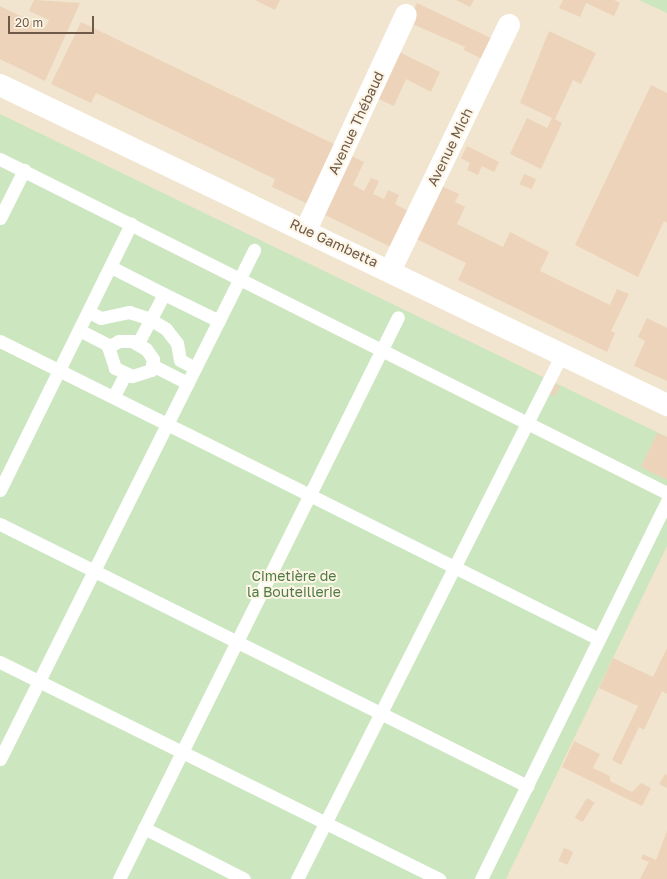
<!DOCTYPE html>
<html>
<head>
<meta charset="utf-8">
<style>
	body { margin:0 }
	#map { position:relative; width:667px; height:879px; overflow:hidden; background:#faf2e0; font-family:"Golos Text",sans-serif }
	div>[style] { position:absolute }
	.residential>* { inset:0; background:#f1e5cf; transform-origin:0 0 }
	.green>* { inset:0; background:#cce6c0 }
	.building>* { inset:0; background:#edd3ba; transform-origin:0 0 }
	.lane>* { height:13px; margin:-6.5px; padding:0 6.5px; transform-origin:6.5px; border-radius:6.5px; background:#fff }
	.street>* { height:22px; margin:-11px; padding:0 11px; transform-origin:11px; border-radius:11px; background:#fff }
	span { translate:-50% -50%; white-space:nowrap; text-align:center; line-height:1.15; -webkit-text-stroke:4px #fdf6e6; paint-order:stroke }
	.street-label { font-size:14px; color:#6f5a4a }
	.park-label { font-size:14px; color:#507a45 }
	.scale { position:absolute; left:8px; top:16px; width:86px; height:18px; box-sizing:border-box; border:2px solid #6f5a4a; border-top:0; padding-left:5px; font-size:12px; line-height:14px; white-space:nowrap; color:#6f5a4a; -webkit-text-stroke:3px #fdf6e6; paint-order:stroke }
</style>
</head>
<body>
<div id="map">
	<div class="residential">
		<i style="left:0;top:0;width:667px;height:879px"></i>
	</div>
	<div class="green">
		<i style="clip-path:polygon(639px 0,667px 0,667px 13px)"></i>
		<i style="clip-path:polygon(0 114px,667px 437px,667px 546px,506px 879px,0 879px)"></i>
	</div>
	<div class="building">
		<i style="clip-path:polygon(34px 0,80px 3px,45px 81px,0 59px,0 6px,45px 28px,49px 20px,29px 11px)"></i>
		<i style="clip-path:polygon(255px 0,280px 0,275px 10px)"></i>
		<i style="clip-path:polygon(456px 0,474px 0,470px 7px)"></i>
		<i style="clip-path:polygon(563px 0,614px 0,620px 3px,614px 16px,586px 3px,580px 17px,559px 8px)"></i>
		<i style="clip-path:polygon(417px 3px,495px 40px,486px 61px,464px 50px,465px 47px,408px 22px)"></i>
		<i style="clip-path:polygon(81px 22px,336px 145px,310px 205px,272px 187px,275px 179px,96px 93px,91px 103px,51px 84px)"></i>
		<i style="clip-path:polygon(549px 31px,596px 53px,581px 84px,573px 80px,555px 119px,562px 123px,541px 169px,510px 154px,527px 118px,547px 128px,552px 118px,520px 103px)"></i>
		<i style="clip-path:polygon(395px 50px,440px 72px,431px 92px,406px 79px,394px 106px,374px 97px)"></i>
		<i style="clip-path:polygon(651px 85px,667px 93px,667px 223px,664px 221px,638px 277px,575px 245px)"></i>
		<i style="clip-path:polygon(467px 146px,499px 162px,494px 172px,482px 166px,478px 175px,467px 170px,470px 163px,461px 158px)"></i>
		<i style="clip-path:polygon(347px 154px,364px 162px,353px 185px,364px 191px,371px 178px,379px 181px,373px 194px,384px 199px,388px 190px,399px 195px,395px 204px,412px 213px,395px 249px,321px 213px)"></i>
		<i style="left:524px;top:174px;width:13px;height:11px;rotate:23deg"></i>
		<i style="clip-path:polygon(439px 185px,459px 194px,455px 202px,465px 207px,457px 224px,503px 247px,510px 232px,549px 252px,540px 271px,610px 305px,617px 289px,629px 294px,611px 331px,615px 333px,607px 352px,458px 280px,466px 263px,414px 238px)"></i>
		<i style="clip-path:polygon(647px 318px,667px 328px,667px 381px,634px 366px,645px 341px,638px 337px)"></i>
		<i style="clip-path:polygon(555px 384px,560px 387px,555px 396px,550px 394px)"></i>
		<i style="clip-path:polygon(657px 433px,667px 437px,667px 480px,641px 467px)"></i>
		<i style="clip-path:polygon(667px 648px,667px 694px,662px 691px,644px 730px,639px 727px,621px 765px,612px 760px,638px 706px,599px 688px,613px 658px,653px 677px)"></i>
		<i style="clip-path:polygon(574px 741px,600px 754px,593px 768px,610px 776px,610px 781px,632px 792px,641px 783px,651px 788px,642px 806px,562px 767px)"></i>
		<i style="clip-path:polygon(665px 774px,667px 775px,667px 788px,659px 784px)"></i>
		<i style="left:587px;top:798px;width:9px;height:23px;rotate:32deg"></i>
		<i style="clip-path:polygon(667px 831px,667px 879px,640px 879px,649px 862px,641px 859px,643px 854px,656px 860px)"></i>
		<i style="left:564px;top:848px;width:10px;height:14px;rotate:24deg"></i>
	</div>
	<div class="lane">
		<i style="left:0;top:159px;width:746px;rotate:26.6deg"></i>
		<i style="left:0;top:218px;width:54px;rotate:-63.4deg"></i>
		<i style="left:111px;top:267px;width:59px;rotate:27deg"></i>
		<i style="left:89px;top:312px;width:13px;rotate:27deg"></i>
		<i style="left:101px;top:318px;width:29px;rotate:-12deg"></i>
		<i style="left:129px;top:312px;width:20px;rotate:18deg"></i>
		<i style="left:148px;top:318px;width:21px;rotate:31deg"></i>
		<i style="left:166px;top:329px;width:18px;rotate:52deg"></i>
		<i style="left:177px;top:343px;width:17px;rotate:80deg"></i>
		<i style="left:180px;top:360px;width:17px;rotate:28deg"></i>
		<i style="left:79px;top:330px;width:34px;rotate:27deg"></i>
		<i style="left:0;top:341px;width:669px;rotate:26.45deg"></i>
		<i style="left:119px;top:341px;width:13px"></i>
		<i style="left:132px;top:341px;width:16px;rotate:30deg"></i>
		<i style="left:146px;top:349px;width:12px;rotate:55deg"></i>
		<i style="left:153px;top:359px;width:11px;rotate:100deg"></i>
		<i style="left:151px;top:370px;width:20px;rotate:162deg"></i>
		<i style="left:132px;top:376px;width:19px;rotate:-155deg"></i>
		<i style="left:115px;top:368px;width:22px;rotate:-108deg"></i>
		<i style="left:108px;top:347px;width:13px;rotate:-29deg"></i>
		<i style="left:138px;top:343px;width:55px;rotate:-62deg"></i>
		<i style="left:164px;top:294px;width:61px;rotate:26.1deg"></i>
		<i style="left:154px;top:366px;width:38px;rotate:27deg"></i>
		<i style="left:114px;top:396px;width:18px;rotate:-63deg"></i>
		<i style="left:0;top:490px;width:297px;rotate:-63.8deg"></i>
		<i style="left:0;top:524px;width:589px;rotate:26.43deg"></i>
		<i style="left:0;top:662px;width:490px;rotate:26.3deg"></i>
		<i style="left:0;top:759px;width:569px;rotate:-63.48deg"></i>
		<i style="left:144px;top:828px;width:112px;rotate:27deg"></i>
		<i style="left:119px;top:879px;width:627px;rotate:-63.6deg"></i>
		<i style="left:297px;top:879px;width:588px;rotate:-63.22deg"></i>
		<i style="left:481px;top:879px;width:421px;rotate:-63.8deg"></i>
	</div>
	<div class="street">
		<i style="left:0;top:85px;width:740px;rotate:25.63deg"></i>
		<i style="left:306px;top:230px;width:237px;rotate:-65.1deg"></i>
		<i style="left:391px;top:269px;width:271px;rotate:-64.2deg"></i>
	</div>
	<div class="street-label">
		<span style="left:356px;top:123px;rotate:-65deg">Avenue Thébaud</span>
		<span style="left:450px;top:147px;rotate:-64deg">Avenue Mich</span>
		<span style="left:334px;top:243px;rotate:25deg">Rue Gambetta</span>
	</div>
	<div class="park-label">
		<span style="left:294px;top:584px">Cimetière de<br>la Bouteillerie</span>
	</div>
	<div class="scale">20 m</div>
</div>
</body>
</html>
